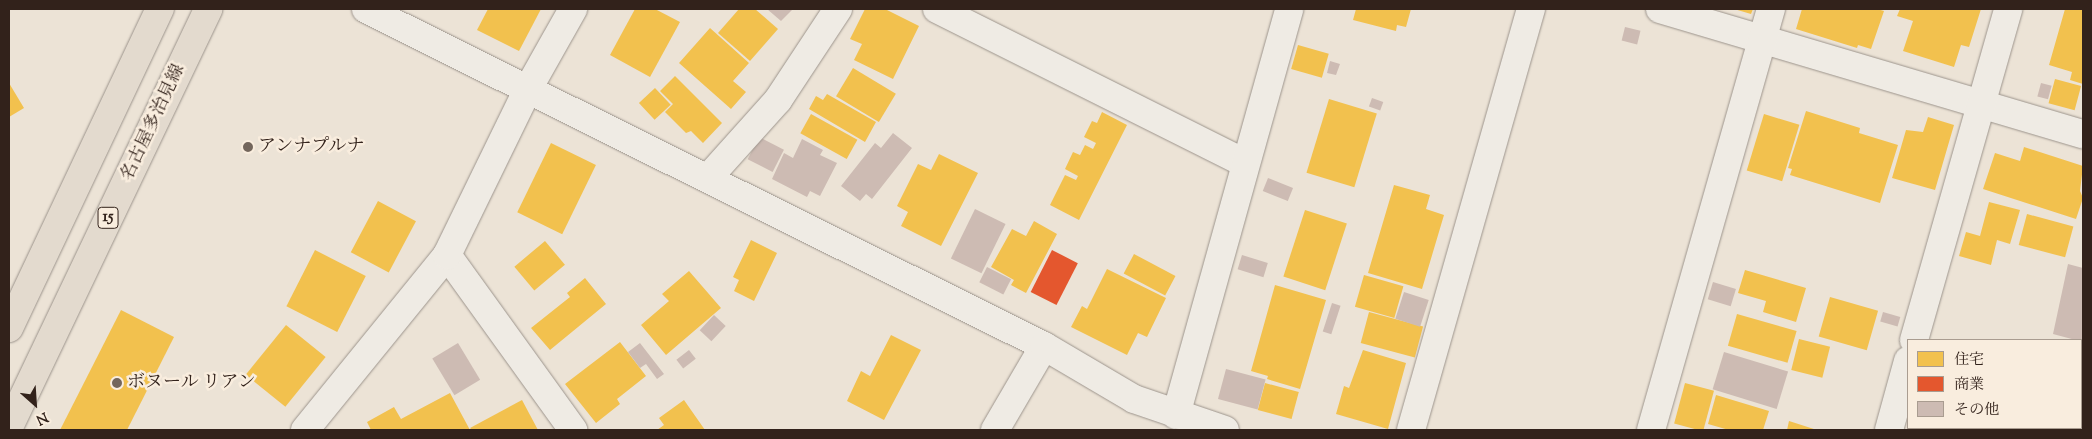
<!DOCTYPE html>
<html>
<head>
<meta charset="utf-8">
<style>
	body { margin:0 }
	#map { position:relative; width:2092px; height:439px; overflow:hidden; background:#ece3d6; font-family:"Sorts Mill Goudy","Noto Serif JP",serif }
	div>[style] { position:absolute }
	.homes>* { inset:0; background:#f2c14e; transform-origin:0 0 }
	.shops>* { inset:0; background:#e4572e; transform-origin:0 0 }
	.building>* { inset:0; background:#cdbbb3; transform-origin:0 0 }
	.roads { filter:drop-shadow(0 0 1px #9c948c) drop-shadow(0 0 1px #9c948c) }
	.minor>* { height:28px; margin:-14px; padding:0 14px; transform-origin:14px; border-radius:14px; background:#efebe4 }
	.tertiary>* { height:28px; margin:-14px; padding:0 14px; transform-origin:14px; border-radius:14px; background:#efebe4 }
	.primary>* { height:28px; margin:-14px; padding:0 14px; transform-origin:14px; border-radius:14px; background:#e3dace }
	.dots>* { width:14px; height:14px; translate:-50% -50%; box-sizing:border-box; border:2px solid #f9edde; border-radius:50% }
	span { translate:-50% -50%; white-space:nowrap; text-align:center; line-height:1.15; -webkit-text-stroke:5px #f9edde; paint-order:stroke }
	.shield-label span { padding:1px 4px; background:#f9edde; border:1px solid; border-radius:4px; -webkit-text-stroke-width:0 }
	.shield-label { font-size:16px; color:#32221b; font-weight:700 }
	.street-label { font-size:18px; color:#32221b }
	.poi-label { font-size:18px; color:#32221b }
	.left { translate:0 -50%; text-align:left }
	.frame { position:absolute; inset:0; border:10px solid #32221b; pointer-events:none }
	.legend { position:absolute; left:1907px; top:339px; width:175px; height:90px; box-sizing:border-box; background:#f9edde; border:1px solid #a99c90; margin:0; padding:6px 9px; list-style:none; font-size:15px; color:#32221b }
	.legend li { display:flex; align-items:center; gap:10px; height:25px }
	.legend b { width:25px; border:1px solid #a99c90 }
	.north { position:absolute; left:10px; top:379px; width:50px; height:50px; -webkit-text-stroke:4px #f9edde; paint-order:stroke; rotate:154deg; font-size:14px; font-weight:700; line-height:20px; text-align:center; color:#32221b }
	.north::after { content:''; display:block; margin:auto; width:18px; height:22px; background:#32221b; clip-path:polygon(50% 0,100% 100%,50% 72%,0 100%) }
</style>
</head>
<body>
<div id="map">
	<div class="homes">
		<i style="clip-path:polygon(488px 9px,541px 9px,519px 51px,477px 30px)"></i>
		<i style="clip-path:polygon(635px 9px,655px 9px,680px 22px,650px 77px,610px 55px)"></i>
		<i style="clip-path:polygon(739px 9px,755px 9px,778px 29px,750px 61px,718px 33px)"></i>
		<i style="clip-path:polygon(865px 9px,885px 9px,919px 26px,893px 79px,854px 60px,862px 44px,850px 39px)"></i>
		<i style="clip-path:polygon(1356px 9px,1411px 9px,1406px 27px,1397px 25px,1396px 31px,1353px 20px)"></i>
		<i style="clip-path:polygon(1734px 9px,1753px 9px,1751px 14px)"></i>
		<i style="clip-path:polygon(1802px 9px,1877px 9px,1884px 11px,1871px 49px,1858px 45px,1857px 48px,1796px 29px)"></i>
		<i style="clip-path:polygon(1900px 9px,1981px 9px,1969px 47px,1961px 45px,1954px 67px,1903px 51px,1913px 21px,1897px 16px)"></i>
		<i style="clip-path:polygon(2065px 9px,2083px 9px,2083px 84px,2070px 80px,2072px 72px,2049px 65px)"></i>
		<i style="clip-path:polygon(710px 28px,749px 63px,733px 81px,746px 92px,731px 109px,679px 63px)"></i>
		<i style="left:1298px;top:45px;width:32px;height:25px;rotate:16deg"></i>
		<i style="left:853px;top:68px;width:50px;height:33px;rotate:31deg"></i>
		<i style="clip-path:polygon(675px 76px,722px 123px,703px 143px,691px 131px,686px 133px,665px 112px,673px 104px,660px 91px)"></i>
		<i style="left:2055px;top:79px;width:27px;height:25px;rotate:15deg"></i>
		<i style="clip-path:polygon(9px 83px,24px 108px,9px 117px)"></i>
		<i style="left:655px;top:88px;width:23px;height:22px;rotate:47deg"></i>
		<i style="clip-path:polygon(827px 94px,876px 122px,865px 142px,809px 109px,816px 96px,823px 100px)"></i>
		<i style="left:1329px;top:99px;width:50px;height:77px;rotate:17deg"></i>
		<i style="clip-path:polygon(1806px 111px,1860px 128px,1859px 133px,1898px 145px,1880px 203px,1790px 175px,1792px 169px,1788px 168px)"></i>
		<i style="clip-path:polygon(1102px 112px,1127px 125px,1079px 220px,1050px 205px,1065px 175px,1076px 180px,1078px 176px,1065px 169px,1073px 152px,1080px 155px,1085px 145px,1093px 149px,1096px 143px,1084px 137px,1092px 121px,1097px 123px)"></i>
		<i style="left:811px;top:114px;width:53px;height:22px;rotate:29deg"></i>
		<i style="left:1764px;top:114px;width:37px;height:59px;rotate:17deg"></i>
		<i style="clip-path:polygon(1928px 117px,1954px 125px,1935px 190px,1892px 178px,1906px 130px,1923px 132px)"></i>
		<i style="left:551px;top:143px;width:50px;height:77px;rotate:26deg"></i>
		<i style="clip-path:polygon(2024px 147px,2083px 166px,2080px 191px,2083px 198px,2076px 219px,1983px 189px,1995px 153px,2020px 161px)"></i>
		<i style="clip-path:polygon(939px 154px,978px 173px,941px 246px,901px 226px,908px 212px,897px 206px,918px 164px,931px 170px)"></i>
		<i style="clip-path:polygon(1394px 185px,1430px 195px,1426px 209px,1444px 215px,1422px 289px,1368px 273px)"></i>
		<i style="left:378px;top:201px;width:43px;height:58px;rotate:28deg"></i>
		<i style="clip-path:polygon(1989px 202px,2020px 210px,2010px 244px,1997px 240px,1991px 265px,1959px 256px,1966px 232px,1980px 236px)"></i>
		<i style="left:1305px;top:210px;width:44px;height:70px;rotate:18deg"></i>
		<i style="left:2027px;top:214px;width:48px;height:32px;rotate:15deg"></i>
		<i style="clip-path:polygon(1034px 221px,1057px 234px,1026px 293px,1011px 285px,1014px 280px,991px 267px,1012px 229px,1026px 236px)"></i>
		<i style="clip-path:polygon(751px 240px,777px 253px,754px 301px,734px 291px,739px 280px,733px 277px)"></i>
		<i style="left:545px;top:241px;width:31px;height:40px;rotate:50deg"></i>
		<i style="left:315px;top:250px;width:57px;height:63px;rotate:27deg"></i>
		<i style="left:1134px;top:254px;width:47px;height:22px;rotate:28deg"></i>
		<i style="clip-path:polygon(1107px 269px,1166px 298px,1147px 337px,1138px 333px,1127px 355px,1071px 327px,1082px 306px,1087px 309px)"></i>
		<i style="clip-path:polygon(1745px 270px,1806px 288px,1796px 322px,1763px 312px,1766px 301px,1738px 293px)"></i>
		<i style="clip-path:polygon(689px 271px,721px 308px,666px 355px,641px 325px,669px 301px,662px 294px)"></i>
		<i style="left:1364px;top:275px;width:41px;height:33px;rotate:16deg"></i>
		<i style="clip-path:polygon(585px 278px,606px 304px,550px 350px,531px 328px,570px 297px,567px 293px)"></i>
		<i style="clip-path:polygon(1275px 285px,1326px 300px,1300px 389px,1267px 379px,1268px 376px,1251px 371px)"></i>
		<i style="left:1830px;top:297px;width:50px;height:41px;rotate:16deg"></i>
		<i style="clip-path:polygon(121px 310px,174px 337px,127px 430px,60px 430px)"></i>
		<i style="left:1369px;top:312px;width:56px;height:32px;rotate:15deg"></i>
		<i style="left:1737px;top:314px;width:62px;height:33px;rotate:16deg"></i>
		<i style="left:286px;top:325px;width:51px;height:64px;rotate:39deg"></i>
		<i style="clip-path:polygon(891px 335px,921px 350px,884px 420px,847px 401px,861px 371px,870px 376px)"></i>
		<i style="left:1799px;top:339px;width:32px;height:32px;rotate:14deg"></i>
		<i style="clip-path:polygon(620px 342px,646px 376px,617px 399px,620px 404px,596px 423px,565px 384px)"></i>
		<i style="clip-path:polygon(1363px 350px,1406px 363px,1388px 429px,1336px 414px,1344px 386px,1349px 388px)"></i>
		<i style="left:1265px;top:383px;width:35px;height:28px;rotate:15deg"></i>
		<i style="left:1685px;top:383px;width:30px;height:42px;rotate:15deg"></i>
		<i style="clip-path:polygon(450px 393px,470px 430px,371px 430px,367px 422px,394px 407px,401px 419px)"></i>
		<i style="clip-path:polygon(1716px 395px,1769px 411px,1763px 430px,1729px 430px,1708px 424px)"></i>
		<i style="clip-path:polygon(522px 400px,538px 430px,472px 430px,470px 428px)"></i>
		<i style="clip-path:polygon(684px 400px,705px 430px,657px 430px,664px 425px,659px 418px)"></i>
		<i style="clip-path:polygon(2081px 409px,2083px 430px,2025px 430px,2081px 428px)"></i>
		<i style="clip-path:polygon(1789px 421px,1817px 430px,1787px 430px)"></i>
	</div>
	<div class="shops">
		<i style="left:1052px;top:250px;width:29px;height:47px;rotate:27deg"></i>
	</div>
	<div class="building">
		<i style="clip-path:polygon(767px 9px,793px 9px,781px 21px)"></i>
		<i style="left:1625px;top:27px;width:16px;height:14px;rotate:14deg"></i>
		<i style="clip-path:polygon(1330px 61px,1340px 64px,1336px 75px,1327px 73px)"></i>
		<i style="left:2041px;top:83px;width:11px;height:14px;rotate:15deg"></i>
		<i style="left:1372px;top:98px;width:12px;height:9px;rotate:20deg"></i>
		<i style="clip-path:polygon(893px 133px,912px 148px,872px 199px,866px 194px,860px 201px,841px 186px,875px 143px,881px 148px)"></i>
		<i style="left:759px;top:137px;width:28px;height:25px;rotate:27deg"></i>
		<i style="clip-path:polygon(802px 139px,823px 150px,820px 155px,837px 163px,820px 196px,810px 191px,807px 197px,772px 179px,784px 153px,793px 158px)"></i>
		<i style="left:1268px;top:178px;width:27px;height:14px;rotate:22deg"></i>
		<i style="left:975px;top:209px;width:34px;height:55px;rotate:26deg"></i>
		<i style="left:1242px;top:255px;width:27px;height:15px;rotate:17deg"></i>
		<i style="clip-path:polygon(2068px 264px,2083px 268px,2083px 342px,2053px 334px)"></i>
		<i style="left:987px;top:267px;width:27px;height:17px;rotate:27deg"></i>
		<i style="left:1713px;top:282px;width:24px;height:18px;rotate:17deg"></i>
		<i style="left:1404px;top:292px;width:26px;height:28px;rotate:18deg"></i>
		<i style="left:1332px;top:303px;width:9px;height:30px;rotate:18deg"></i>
		<i style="left:1883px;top:312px;width:18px;height:10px;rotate:16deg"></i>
		<i style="left:714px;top:315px;width:16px;height:21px;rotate:43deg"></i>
		<i style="left:458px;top:343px;width:43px;height:30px;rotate:59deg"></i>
		<i style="clip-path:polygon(640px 343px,664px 374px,657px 379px,646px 364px,640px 368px,628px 352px)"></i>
		<i style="left:689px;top:350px;width:11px;height:16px;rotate:52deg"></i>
		<i style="left:1724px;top:352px;width:67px;height:39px;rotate:17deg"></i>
		<i style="left:2081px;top:353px;width:2px;height:47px;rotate:27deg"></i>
		<i style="left:1226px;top:369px;width:41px;height:31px;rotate:15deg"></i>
		<i style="clip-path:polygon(1934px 428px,1962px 428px,1969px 430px,1933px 430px)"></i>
	</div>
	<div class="roads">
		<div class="minor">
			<i style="left:937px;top:9px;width:343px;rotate:26.6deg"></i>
			<i style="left:1660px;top:9px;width:441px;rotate:16.5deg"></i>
			<i style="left:708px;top:178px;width:105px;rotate:-48.1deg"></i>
			<i style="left:778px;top:100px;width:109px;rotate:-56.6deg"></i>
			<i style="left:447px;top:255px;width:216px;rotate:54.2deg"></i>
			<i style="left:1914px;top:340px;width:344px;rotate:-74.1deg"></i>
			<i style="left:1176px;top:415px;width:421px;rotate:-74.4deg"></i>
			<i style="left:305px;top:430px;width:225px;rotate:-50.9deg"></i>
			<i style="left:447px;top:255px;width:185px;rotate:-64deg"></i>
			<i style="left:528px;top:89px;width:92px;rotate:-60.6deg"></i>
			<i style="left:995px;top:430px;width:97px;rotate:-59.7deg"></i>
			<i style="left:1411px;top:430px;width:438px;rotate:-74.1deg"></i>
			<i style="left:1651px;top:430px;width:438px;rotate:-74.1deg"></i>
			<i style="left:1889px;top:430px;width:72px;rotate:-74.6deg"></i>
		</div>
		<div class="tertiary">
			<i style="left:366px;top:9px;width:757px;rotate:26.43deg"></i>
			<i style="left:1044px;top:346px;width:104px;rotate:30.5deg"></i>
			<i style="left:1134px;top:399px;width:96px;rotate:18.8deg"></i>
		</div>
		<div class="primary">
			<i style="left:9px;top:328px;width:353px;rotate:-64.7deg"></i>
			<i style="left:9px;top:427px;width:463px;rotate:-64.5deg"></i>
		</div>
	</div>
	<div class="dots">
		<i style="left:248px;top:147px;background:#73665c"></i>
		<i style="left:117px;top:383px;background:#73665c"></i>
	</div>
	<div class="shield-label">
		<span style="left:108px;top:218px">15</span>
	</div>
	<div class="street-label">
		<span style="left:154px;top:123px;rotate:-65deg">名古屋多治見線</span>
	</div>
	<div class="poi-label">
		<span class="left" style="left:258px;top:147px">アンナプルナ</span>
		<span class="left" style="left:127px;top:383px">ボヌール リアン</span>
	</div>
	<div class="frame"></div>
	<ul class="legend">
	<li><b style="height:14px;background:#f2c14e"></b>住宅</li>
	<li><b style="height:14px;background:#e4572e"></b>商業</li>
	<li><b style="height:14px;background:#cdbbb3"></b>その他</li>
	</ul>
	<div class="north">N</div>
</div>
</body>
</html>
